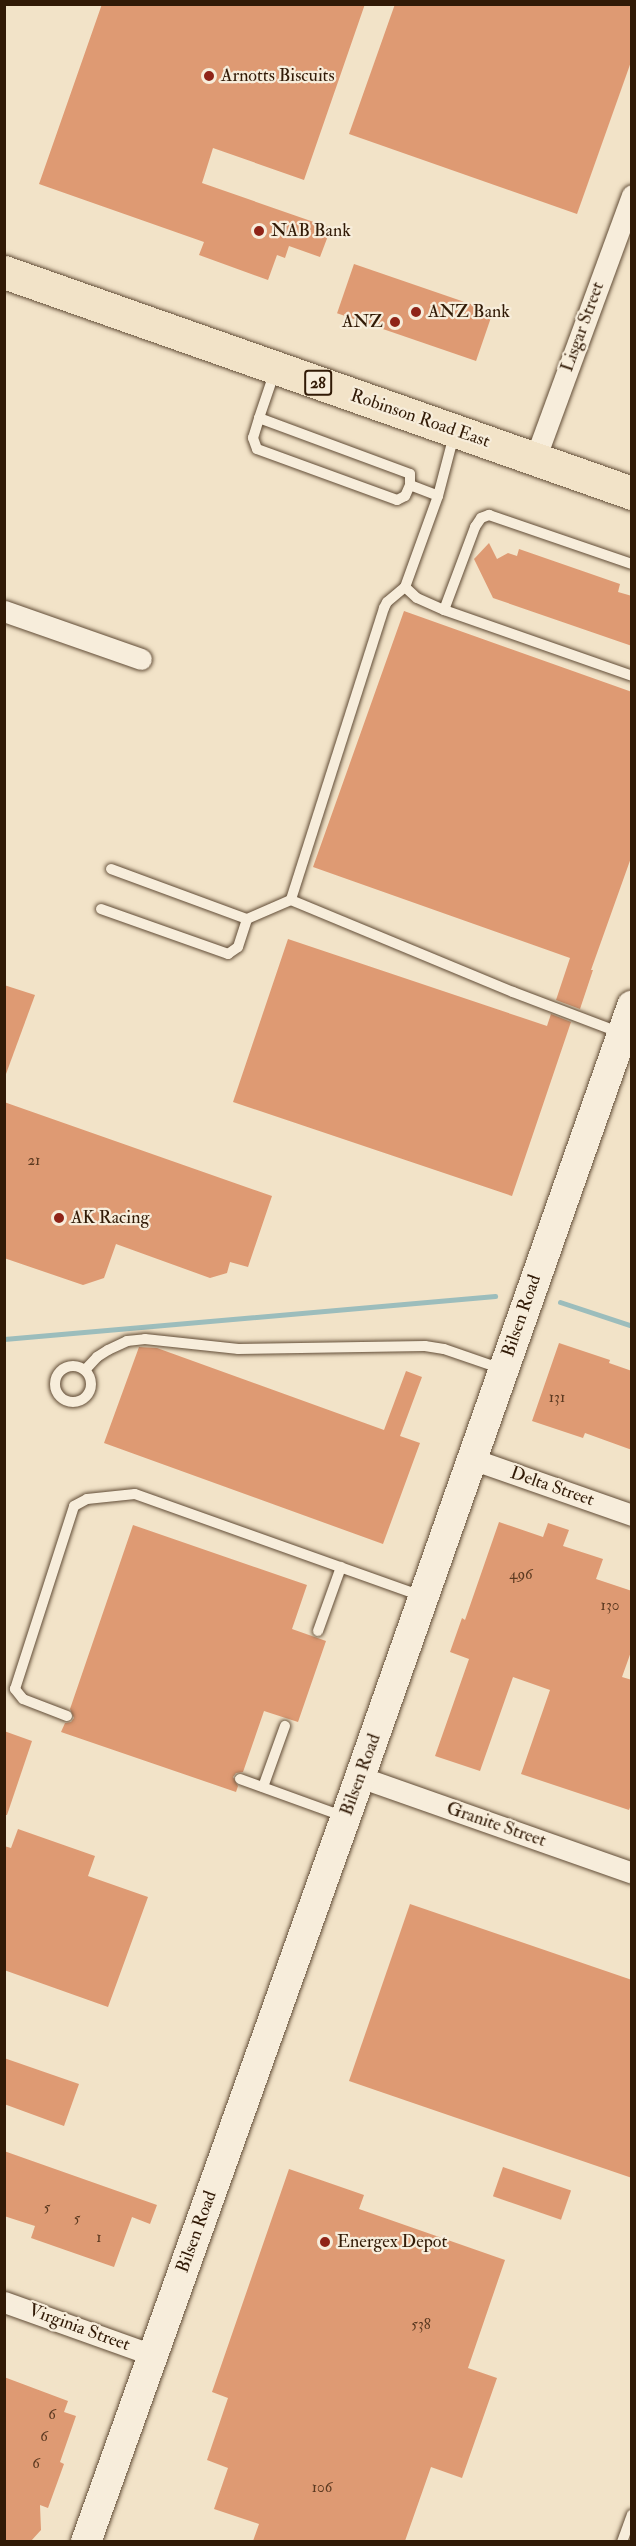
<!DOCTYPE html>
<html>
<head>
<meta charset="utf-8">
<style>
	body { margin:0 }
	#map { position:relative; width:636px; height:2546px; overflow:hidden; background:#f2e3c8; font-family:"IM FELL Double Pica",serif }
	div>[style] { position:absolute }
	.stream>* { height:5px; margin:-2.5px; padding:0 2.5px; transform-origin:2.5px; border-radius:2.5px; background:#9cbdbc }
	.building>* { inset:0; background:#de9a73; transform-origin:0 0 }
	.roads { filter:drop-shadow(0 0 2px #614c36) drop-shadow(0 0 2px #614c36) }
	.lane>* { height:10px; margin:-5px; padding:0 5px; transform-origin:5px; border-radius:5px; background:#f7eddb }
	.lane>.ring { margin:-5px; padding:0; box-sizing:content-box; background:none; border:10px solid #f7eddb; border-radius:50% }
	.street>* { height:21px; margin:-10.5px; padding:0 10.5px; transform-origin:10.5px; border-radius:10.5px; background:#f7eddb }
	.secondary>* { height:30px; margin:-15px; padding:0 15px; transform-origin:15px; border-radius:15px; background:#f7eddb }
	.primary>* { height:33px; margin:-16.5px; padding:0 16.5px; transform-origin:16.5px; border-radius:16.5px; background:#f2e3c8 }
	.dots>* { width:16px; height:16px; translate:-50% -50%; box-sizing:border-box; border:3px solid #f7eddb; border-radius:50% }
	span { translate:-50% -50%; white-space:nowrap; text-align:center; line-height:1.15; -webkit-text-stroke:4.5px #f7eddb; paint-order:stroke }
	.number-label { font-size:15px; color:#5c3a21 }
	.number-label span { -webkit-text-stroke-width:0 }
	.shield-label span { padding:2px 4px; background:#f7eddb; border:2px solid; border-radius:4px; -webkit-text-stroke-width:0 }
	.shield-label { font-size:16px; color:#311a06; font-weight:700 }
	.poi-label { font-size:18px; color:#311a06 }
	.left { translate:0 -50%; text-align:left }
	.right { translate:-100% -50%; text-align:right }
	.street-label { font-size:18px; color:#311a06 }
	.frame { position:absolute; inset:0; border:6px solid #311a06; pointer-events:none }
</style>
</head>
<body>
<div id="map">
	<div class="stream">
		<i style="left:560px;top:1302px;width:76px;rotate:18.4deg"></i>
		<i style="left:4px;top:1339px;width:493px;rotate:-5deg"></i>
	</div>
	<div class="building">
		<i style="clip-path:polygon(102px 4px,365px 4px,304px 180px,213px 148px,202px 183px,331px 228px,320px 257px,289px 246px,285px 258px,277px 255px,268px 280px,199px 255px,204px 242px,39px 184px)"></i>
		<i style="clip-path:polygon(395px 4px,632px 4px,632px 59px,577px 214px,349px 134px)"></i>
		<i style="left:354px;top:264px;width:147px;height:52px;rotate:19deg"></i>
		<i style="clip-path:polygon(489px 543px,497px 559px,508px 553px,517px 556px,519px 549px,620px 584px,618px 592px,632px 596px,632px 646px,493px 598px,474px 559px)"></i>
		<i style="clip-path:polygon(404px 611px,632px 692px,632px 855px,591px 970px,593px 970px,580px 1009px,556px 1000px,570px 958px,313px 867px)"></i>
		<i style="clip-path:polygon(288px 939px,547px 1026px,551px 1014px,571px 1022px,512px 1196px,233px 1102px)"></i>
		<i style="clip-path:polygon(4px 985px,35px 995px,6px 1074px,4px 1074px)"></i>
		<i style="clip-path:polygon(4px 1102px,272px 1196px,248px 1267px,230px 1262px,227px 1273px,210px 1278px,116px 1244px,104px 1278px,83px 1285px,4px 1258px)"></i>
		<i style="clip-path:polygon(559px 1343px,610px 1360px,609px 1363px,632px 1371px,632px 1450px,585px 1433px,583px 1438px,532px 1421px)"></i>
		<i style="clip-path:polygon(139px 1347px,157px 1348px,384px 1430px,406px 1371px,422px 1377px,400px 1436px,420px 1443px,383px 1544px,104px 1443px)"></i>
		<i style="clip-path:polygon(499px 1522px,543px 1537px,548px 1523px,569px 1530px,563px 1546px,603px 1559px,596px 1579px,632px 1591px,632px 1649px,622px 1677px,632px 1680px,632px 1802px,629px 1810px,521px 1774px,550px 1690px,513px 1677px,480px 1771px,435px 1756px,469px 1659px,450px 1652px,462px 1618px,465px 1620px)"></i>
		<i style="clip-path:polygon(133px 1525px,307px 1585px,292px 1629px,326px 1641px,298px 1722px,264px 1711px,243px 1772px,236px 1773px,233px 1777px,238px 1786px,236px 1792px,61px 1732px,65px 1723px,71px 1722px,74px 1718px,70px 1709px)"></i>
		<i style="clip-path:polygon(4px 1731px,32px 1741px,7px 1815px,4px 1815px)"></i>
		<i style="clip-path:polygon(18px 1829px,95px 1856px,88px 1876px,148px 1897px,108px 2007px,4px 1970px,4px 1846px,11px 1848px)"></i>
		<i style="clip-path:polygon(410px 1904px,632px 1980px,632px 2178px,349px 2081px)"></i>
		<i style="clip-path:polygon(4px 2058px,79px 2084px,64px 2126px,4px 2104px)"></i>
		<i style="clip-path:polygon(4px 2151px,157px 2205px,150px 2224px,132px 2217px,114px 2267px,31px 2238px,35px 2226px,4px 2216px)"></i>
		<i style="left:503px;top:2167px;width:72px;height:31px;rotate:19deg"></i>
		<i style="clip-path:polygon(289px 2169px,364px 2195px,359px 2209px,505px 2260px,468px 2368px,497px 2378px,462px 2478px,431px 2467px,405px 2541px,253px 2541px,259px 2524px,214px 2509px,228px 2468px,207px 2460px,228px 2398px,212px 2392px)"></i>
		<i style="clip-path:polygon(4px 2377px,68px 2401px,64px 2412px,76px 2416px,60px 2462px,64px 2464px,48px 2508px,40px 2505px,41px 2530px,31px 2541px,4px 2541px)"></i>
	</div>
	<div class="roads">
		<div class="lane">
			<i style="left:259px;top:418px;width:161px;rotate:20.3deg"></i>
			<i style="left:410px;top:474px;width:11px;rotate:90deg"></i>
			<i style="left:410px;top:485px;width:12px;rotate:114deg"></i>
			<i style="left:405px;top:496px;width:9px;rotate:153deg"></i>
			<i style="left:397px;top:500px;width:149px;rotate:-160deg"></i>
			<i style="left:257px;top:449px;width:12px;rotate:-110deg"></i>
			<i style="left:253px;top:438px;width:21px;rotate:-73deg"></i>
			<i style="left:259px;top:418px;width:50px;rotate:-71.2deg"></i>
			<i style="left:454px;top:435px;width:63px;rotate:104.7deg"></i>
			<i style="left:438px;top:496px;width:97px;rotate:109.9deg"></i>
			<i style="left:405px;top:587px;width:16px;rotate:43deg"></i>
			<i style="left:417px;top:598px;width:30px;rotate:24deg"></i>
			<i style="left:444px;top:610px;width:199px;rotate:19.3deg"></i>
			<i style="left:410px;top:485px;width:30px;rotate:21deg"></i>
			<i style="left:405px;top:587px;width:23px;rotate:140deg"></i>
			<i style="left:387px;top:602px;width:7px;rotate:117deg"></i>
			<i style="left:384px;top:608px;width:306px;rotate:107.7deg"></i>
			<i style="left:291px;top:900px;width:240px;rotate:22.5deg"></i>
			<i style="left:513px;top:992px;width:116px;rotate:20.8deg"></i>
			<i style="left:444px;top:610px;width:89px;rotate:-69.5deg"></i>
			<i style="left:475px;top:527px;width:11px;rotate:-56deg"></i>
			<i style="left:481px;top:518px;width:9px;rotate:-21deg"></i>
			<i style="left:489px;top:515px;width:151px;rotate:18.9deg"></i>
			<i style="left:111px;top:869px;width:145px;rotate:20.2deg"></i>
			<i style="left:101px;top:909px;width:135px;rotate:19.5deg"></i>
			<i style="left:228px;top:954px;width:12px;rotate:-35deg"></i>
			<i style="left:238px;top:947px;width:29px;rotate:-72deg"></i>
			<i style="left:247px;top:919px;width:48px;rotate:-23.4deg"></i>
			<i class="ring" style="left:55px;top:1366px;width:26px;height:26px"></i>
			<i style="left:85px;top:1370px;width:18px;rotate:-47deg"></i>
			<i style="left:97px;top:1357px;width:13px;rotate:-32deg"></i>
			<i style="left:108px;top:1350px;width:21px;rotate:-25deg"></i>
			<i style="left:127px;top:1341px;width:18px;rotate:-6deg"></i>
			<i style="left:145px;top:1339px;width:94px;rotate:6.1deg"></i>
			<i style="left:238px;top:1349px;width:187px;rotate:-0.9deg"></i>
			<i style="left:425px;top:1346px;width:19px;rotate:9deg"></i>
			<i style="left:444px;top:1349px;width:61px;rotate:19deg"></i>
			<i style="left:318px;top:1631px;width:68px;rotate:-70.2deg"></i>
			<i style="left:67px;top:1716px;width:47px;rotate:-158.9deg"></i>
			<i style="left:23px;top:1699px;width:13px;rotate:-129deg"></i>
			<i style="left:15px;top:1689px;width:192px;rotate:-72.1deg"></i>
			<i style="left:74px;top:1506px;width:15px;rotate:-28deg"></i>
			<i style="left:87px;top:1499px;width:48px;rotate:-5.9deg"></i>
			<i style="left:135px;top:1494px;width:304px;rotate:19.6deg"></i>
			<i style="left:240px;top:1779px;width:112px;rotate:19.9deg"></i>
			<i style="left:263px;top:1787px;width:65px;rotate:-70.2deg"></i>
			<i style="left:622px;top:2542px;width:29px;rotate:-70deg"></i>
		</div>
		<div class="street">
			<i style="left:535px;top:459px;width:281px;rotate:-69.8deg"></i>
			<i style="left:4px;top:611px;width:145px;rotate:19.3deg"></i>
			<i style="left:472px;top:1459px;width:170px;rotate:19.3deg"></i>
			<i style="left:360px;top:1777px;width:288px;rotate:19.4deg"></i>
			<i style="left:4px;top:2302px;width:158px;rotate:19.6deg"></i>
		</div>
		<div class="secondary">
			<i style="left:86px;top:2542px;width:813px;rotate:-70.29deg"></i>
			<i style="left:360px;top:1777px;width:818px;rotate:-70.57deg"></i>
		</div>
		<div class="primary">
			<i style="left:4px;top:272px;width:666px;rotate:19.39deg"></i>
		</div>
	</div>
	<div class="dots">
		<i style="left:209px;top:76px;background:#8f2418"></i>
		<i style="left:259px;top:231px;background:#8f2418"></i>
		<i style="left:416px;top:312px;background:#8f2418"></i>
		<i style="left:395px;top:322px;background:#8f2418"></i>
		<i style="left:59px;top:1218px;background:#8f2418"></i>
		<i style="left:325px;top:2242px;background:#8f2418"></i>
	</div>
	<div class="number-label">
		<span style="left:34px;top:1161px">21</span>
		<span style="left:557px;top:1398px">131</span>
		<span style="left:521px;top:1575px">496</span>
		<span style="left:610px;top:1606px">130</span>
		<span style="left:47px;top:2208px">5</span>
		<span style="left:77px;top:2219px">5</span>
		<span style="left:99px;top:2238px">1</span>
		<span style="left:421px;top:2325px">538</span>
		<span style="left:52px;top:2415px">6</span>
		<span style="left:44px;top:2437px">6</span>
		<span style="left:36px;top:2464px">6</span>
		<span style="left:322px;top:2488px">106</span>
	</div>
	<div class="shield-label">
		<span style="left:318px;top:383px">28</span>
	</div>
	<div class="poi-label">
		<span class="left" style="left:221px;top:76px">Arnotts Biscuits</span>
		<span class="left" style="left:271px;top:231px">NAB Bank</span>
		<span class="left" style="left:428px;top:312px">ANZ Bank</span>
		<span class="right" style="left:383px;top:322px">ANZ</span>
		<span class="left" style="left:71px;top:1218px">AK Racing</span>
		<span class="left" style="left:337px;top:2242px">Energex Depot</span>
	</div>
	<div class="street-label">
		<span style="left:583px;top:327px;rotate:-70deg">Lisgar Street</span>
		<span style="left:420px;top:419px;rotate:19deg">Robinson Road East</span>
		<span style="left:522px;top:1316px;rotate:-71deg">Bilsen Road</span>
		<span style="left:552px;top:1487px;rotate:19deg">Delta Street</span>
		<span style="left:361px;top:1775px;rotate:-70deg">Bilsen Road</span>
		<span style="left:496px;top:1825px;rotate:19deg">Granite Street</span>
		<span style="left:197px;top:2232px;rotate:-70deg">Bilsen Road</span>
		<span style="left:79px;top:2328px;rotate:20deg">Virginia Street</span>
	</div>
	<div class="frame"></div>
</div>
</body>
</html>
